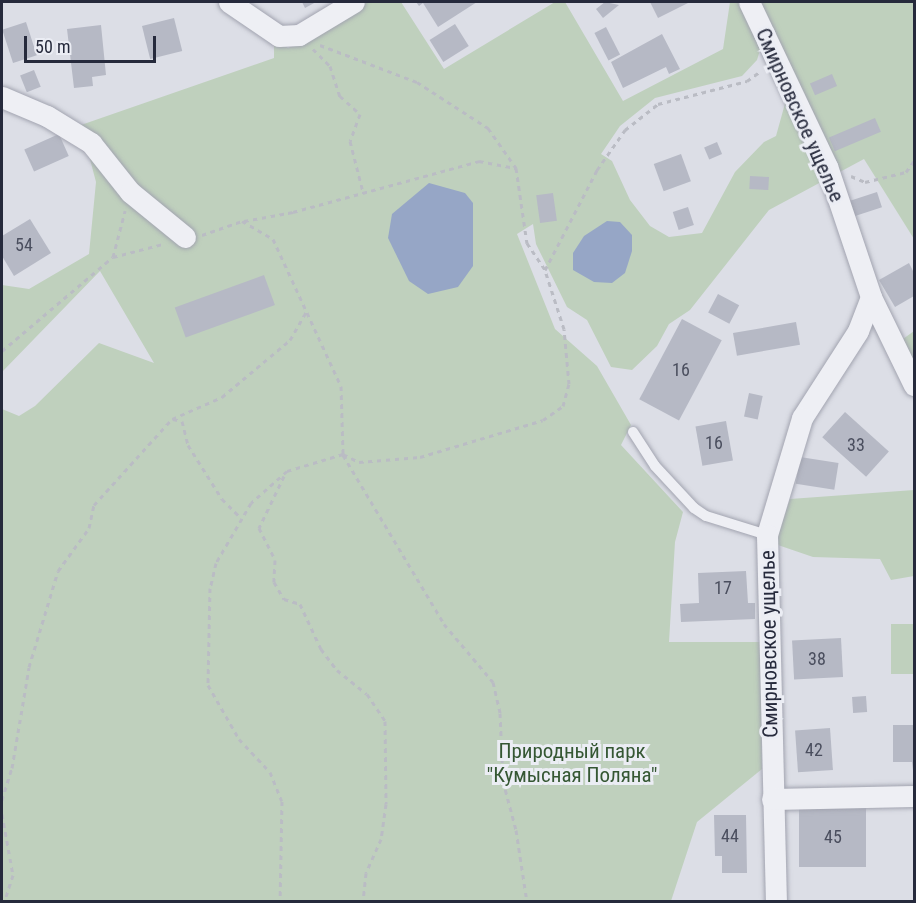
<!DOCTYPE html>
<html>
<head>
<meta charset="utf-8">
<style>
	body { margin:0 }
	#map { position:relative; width:916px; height:903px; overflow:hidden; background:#dcdee6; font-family:"Roboto Condensed",sans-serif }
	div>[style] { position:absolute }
	.green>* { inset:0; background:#bfd0bd; transform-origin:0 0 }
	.water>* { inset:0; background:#96a6c6 }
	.building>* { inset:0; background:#b6b9c5; transform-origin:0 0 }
	.path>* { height:3px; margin-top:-1.5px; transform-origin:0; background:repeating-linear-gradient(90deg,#babcc4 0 4.5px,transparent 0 9px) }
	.roads { filter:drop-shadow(0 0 2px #a2a4b0) drop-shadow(0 0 2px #a2a4b0) }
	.service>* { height:10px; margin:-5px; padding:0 5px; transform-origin:5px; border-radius:5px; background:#eeeff4 }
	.minor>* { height:21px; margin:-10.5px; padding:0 10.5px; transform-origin:10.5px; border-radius:10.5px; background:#eeeff4 }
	span { translate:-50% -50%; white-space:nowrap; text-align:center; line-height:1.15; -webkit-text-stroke:6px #ebedf4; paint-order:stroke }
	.number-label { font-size:18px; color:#4a4e5e }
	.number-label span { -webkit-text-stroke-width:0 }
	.street-label { font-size:21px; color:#262a3c }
	.park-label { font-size:21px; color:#355733 }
	.frame { position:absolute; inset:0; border:3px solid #262a3c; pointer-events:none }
	.scale { position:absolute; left:24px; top:36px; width:132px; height:27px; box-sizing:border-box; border:3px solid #262a3c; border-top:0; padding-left:8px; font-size:18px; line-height:21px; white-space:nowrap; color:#262a3c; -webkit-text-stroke:4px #ebedf4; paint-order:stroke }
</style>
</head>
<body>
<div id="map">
	<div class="green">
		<i style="clip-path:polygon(368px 2px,401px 2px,444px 69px,555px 2px,565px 2px,623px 101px,723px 49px,730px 2px,740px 2px,761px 47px,757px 60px,742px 76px,655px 98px,620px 126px,601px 154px,612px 161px,630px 200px,650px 226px,669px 237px,702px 233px,735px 172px,764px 142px,776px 136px,791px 82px,756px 2px,914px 2px,914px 239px,864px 159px,769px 210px,690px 310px,669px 324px,657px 346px,632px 370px,611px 367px,587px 320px,567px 307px,536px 244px,533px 224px,517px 234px,555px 329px,597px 366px,631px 425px,621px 445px,683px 512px,675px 542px,669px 642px,760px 642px,762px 769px,697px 822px,671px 901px,2px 901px,2px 409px,19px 416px,35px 406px,99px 343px,154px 363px,100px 271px,2px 372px,2px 285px,29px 289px,89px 254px,96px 182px,81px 125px,274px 58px,274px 41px,288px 48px,302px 42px)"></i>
		<i style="clip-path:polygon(914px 331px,914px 364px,903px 339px)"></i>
		<i style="clip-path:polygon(914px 490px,914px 576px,891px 580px,880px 559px,813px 557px,775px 544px,790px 499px)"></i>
		<i style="left:891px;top:624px;width:23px;height:50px"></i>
	</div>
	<div class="water">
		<i style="clip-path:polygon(429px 183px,465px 193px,473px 203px,473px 266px,458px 287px,428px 294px,409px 281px,388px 238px,392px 214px)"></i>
		<i style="clip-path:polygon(607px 221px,620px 222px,632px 235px,632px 251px,625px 273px,612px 283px,594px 282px,573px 270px,573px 253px,584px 236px)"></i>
	</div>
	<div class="building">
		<i style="clip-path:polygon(302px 2px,316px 2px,305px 8px)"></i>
		<i style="clip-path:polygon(416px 2px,477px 2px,438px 27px,423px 3px,419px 6px)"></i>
		<i style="clip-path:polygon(605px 2px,619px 5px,603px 18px,596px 9px)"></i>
		<i style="clip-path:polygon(650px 2px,690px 2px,658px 18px)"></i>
		<i style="left:174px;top:18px;width:34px;height:33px;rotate:76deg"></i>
		<i style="left:26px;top:22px;width:35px;height:25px;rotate:72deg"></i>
		<i style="left:455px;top:24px;width:26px;height:30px;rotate:58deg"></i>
		<i style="clip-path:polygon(101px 25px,106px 75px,92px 77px,93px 86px,74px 88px,67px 29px)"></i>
		<i style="left:606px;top:27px;width:31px;height:13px;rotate:63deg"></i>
		<i style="clip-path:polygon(662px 34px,680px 69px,669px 74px,666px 67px,623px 88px,611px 62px)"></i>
		<i style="left:34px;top:70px;width:18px;height:15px;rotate:68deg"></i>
		<i style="left:832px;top:74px;width:13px;height:24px;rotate:67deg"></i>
		<i style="left:875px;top:118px;width:15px;height:50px;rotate:67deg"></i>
		<i style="left:59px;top:134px;width:24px;height:38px;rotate:66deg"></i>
		<i style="left:717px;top:142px;width:13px;height:14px;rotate:67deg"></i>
		<i style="left:681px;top:154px;width:29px;height:29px;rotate:70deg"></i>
		<i style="left:750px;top:176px;width:19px;height:13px;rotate:3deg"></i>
		<i style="left:877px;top:192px;width:16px;height:33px;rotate:72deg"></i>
		<i style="left:553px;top:193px;width:28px;height:17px;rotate:82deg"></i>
		<i style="left:688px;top:207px;width:19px;height:16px;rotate:72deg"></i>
		<i style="clip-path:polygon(30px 219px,51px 253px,14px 276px,2px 256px,2px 236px)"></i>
		<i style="clip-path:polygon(909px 263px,914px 273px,914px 296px,895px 307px,879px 280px)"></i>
		<i style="left:264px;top:275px;width:32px;height:95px;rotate:70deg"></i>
		<i style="left:718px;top:294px;width:24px;height:21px;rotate:28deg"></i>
		<i style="left:682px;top:319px;width:45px;height:91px;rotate:28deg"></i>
		<i style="left:796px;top:322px;width:23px;height:64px;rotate:80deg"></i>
		<i style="left:749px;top:393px;width:14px;height:24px;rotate:12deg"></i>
		<i style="left:845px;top:412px;width:59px;height:34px;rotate:42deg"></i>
		<i style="left:726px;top:421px;width:40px;height:31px;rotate:80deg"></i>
		<i style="left:800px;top:457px;width:39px;height:27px;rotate:9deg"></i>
		<i style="clip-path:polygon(746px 571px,748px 603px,755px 603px,755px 619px,681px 622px,680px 604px,699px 603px,698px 573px)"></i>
		<i style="left:841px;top:638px;width:39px;height:49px;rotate:87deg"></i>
		<i style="left:866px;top:696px;width:16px;height:14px;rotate:86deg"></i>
		<i style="clip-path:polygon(893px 725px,913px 725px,914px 779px,912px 762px,893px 762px)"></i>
		<i style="left:830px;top:728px;width:42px;height:35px;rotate:86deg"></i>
		<i style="left:799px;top:808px;width:67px;height:59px"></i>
		<i style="clip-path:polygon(714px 815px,746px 815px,747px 873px,722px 873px,722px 856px,715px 856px)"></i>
	</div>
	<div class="path">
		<i style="left:320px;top:45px;width:104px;rotate:20.9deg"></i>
		<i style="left:417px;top:82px;width:85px;rotate:32.9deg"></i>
		<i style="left:488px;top:128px;width:49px;rotate:55deg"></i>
		<i style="left:516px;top:168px;width:76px;rotate:81.7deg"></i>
		<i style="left:527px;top:243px;width:32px;rotate:56deg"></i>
		<i style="left:313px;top:49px;width:24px;rotate:45deg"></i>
		<i style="left:330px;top:66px;width:32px;rotate:72deg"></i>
		<i style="left:340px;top:96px;width:27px;rotate:42deg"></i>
		<i style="left:360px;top:114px;width:29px;rotate:110deg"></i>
		<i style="left:350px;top:141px;width:53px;rotate:75.7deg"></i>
		<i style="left:851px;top:176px;width:15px;rotate:23deg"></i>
		<i style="left:865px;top:182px;width:42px;rotate:-13.7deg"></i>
		<i style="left:906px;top:172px;width:14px;rotate:-54deg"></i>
		<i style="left:244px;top:221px;width:50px;rotate:-10.4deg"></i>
		<i style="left:293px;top:212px;width:193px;rotate:-15.3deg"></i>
		<i style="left:479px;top:161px;width:38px;rotate:11deg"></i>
		<i style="left:202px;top:235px;width:42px;rotate:-19.3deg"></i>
		<i style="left:242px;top:221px;width:36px;rotate:30deg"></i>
		<i style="left:273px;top:239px;width:162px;rotate:65.2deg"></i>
		<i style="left:341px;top:386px;width:68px;rotate:88.3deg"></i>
		<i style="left:343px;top:454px;width:59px;rotate:163.1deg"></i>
		<i style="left:287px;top:471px;width:48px;rotate:138.4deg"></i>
		<i style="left:251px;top:503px;width:69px;rotate:120.3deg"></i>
		<i style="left:216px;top:563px;width:26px;rotate:103deg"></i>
		<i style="left:210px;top:588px;width:97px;rotate:91.2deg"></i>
		<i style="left:208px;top:685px;width:62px;rotate:60.1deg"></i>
		<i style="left:239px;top:739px;width:45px;rotate:46.8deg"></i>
		<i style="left:270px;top:772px;width:31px;rotate:68deg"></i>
		<i style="left:282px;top:801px;width:101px;rotate:91.1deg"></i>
		<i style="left:113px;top:257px;width:52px;rotate:-14.6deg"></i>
		<i style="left:2px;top:351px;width:145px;rotate:-40.3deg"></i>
		<i style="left:113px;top:257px;width:48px;rotate:-75.4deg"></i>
		<i style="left:173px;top:419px;width:9px;rotate:13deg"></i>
		<i style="left:182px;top:421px;width:25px;rotate:76deg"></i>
		<i style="left:188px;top:445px;width:64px;rotate:57.8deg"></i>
		<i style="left:222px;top:499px;width:27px;rotate:45deg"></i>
		<i style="left:343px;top:454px;width:18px;rotate:27deg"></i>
		<i style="left:359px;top:462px;width:61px;rotate:-4.7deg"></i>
		<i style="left:420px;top:457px;width:128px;rotate:-16.7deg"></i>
		<i style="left:543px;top:420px;width:24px;rotate:-35deg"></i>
		<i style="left:563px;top:406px;width:23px;rotate:-75deg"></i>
		<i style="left:569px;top:384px;width:55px;rotate:-95.2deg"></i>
		<i style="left:564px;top:329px;width:62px;rotate:-107.9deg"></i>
		<i style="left:545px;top:270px;width:113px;rotate:-62.5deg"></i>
		<i style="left:597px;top:170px;width:49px;rotate:-55deg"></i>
		<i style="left:625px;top:130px;width:42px;rotate:-38.2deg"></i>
		<i style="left:658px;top:104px;width:92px;rotate:-14.5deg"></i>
		<i style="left:747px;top:81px;width:17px;rotate:-36deg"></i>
		<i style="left:343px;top:455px;width:197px;rotate:59.1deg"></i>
		<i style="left:444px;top:624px;width:76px;rotate:49.8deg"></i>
		<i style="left:493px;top:682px;width:32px;rotate:77deg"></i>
		<i style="left:500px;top:713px;width:68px;rotate:87.5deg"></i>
		<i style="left:503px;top:781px;width:51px;rotate:75.1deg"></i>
		<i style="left:516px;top:830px;width:73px;rotate:81.3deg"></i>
		<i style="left:284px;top:476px;width:58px;rotate:115.7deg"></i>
		<i style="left:259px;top:528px;width:36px;rotate:63deg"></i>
		<i style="left:275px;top:560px;width:22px;rotate:93deg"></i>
		<i style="left:274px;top:582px;width:20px;rotate:60deg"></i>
		<i style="left:284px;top:599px;width:17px;rotate:17deg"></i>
		<i style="left:300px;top:604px;width:50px;rotate:65deg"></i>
		<i style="left:321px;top:649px;width:26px;rotate:53deg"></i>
		<i style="left:337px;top:670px;width:38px;rotate:39deg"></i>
		<i style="left:367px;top:694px;width:32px;rotate:56deg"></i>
		<i style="left:385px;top:721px;width:83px;rotate:89.3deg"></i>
		<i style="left:386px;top:804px;width:35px;rotate:98deg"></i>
		<i style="left:381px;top:839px;width:37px;rotate:114deg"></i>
		<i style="left:366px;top:873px;width:29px;rotate:96deg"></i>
		<i style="left:2px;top:800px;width:34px;rotate:-73deg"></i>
		<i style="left:12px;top:768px;width:102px;rotate:-80.4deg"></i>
		<i style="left:29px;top:667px;width:100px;rotate:-73.2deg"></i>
		<i style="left:58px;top:571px;width:53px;rotate:-54.2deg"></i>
		<i style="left:89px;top:528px;width:24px;rotate:-78deg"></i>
		<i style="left:94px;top:505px;width:116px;rotate:-47.8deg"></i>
		<i style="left:172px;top:419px;width:55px;rotate:-23.7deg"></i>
		<i style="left:222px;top:397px;width:89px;rotate:-40deg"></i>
		<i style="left:290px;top:340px;width:34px;rotate:-60deg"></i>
		<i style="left:2px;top:814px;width:62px;rotate:79.8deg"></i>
		<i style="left:13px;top:875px;width:28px;rotate:108deg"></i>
	</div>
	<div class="roads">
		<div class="service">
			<i style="left:633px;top:432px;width:40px;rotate:57.1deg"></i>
			<i style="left:655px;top:466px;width:57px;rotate:47.1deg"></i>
			<i style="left:694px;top:508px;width:14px;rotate:34deg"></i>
			<i style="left:706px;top:516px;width:64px;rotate:17.3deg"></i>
		</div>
		<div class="minor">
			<i style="left:229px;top:2px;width:60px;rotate:34.2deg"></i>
			<i style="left:279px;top:36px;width:20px;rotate:-3deg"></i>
			<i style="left:299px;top:35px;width:64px;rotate:-31deg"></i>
			<i style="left:749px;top:2px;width:182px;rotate:64.6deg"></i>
			<i style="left:827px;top:166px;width:138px;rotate:71.4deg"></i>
			<i style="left:871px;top:297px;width:36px;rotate:111deg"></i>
			<i style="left:858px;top:331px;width:103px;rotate:122.8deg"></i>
			<i style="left:802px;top:418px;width:122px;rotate:106.7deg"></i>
			<i style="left:767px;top:535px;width:367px;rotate:88.6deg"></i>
			<i style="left:2px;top:97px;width:49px;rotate:22.9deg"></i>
			<i style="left:47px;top:116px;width:52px;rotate:31.5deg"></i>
			<i style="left:91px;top:143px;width:63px;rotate:51.5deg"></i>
			<i style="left:130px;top:192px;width:71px;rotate:39.3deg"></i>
			<i style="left:871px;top:297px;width:98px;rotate:64deg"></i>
			<i style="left:772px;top:799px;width:142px;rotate:-1.2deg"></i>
		</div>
	</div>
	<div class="number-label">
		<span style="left:24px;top:245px">54</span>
		<span style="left:681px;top:370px">16</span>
		<span style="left:714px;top:443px">16</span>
		<span style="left:856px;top:445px">33</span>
		<span style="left:723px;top:588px">17</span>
		<span style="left:817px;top:659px">38</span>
		<span style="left:814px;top:750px">42</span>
		<span style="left:730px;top:836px">44</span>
		<span style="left:833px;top:837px">45</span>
	</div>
	<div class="street-label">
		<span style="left:800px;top:115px;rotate:66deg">Смирновское ущелье</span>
		<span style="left:769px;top:644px;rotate:-91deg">Смирновское ущелье</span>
	</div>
	<div class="park-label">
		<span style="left:572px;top:763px">Природный парк<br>"Кумысная Поляна"</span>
	</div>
	<div class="frame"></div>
	<div class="scale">50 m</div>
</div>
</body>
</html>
